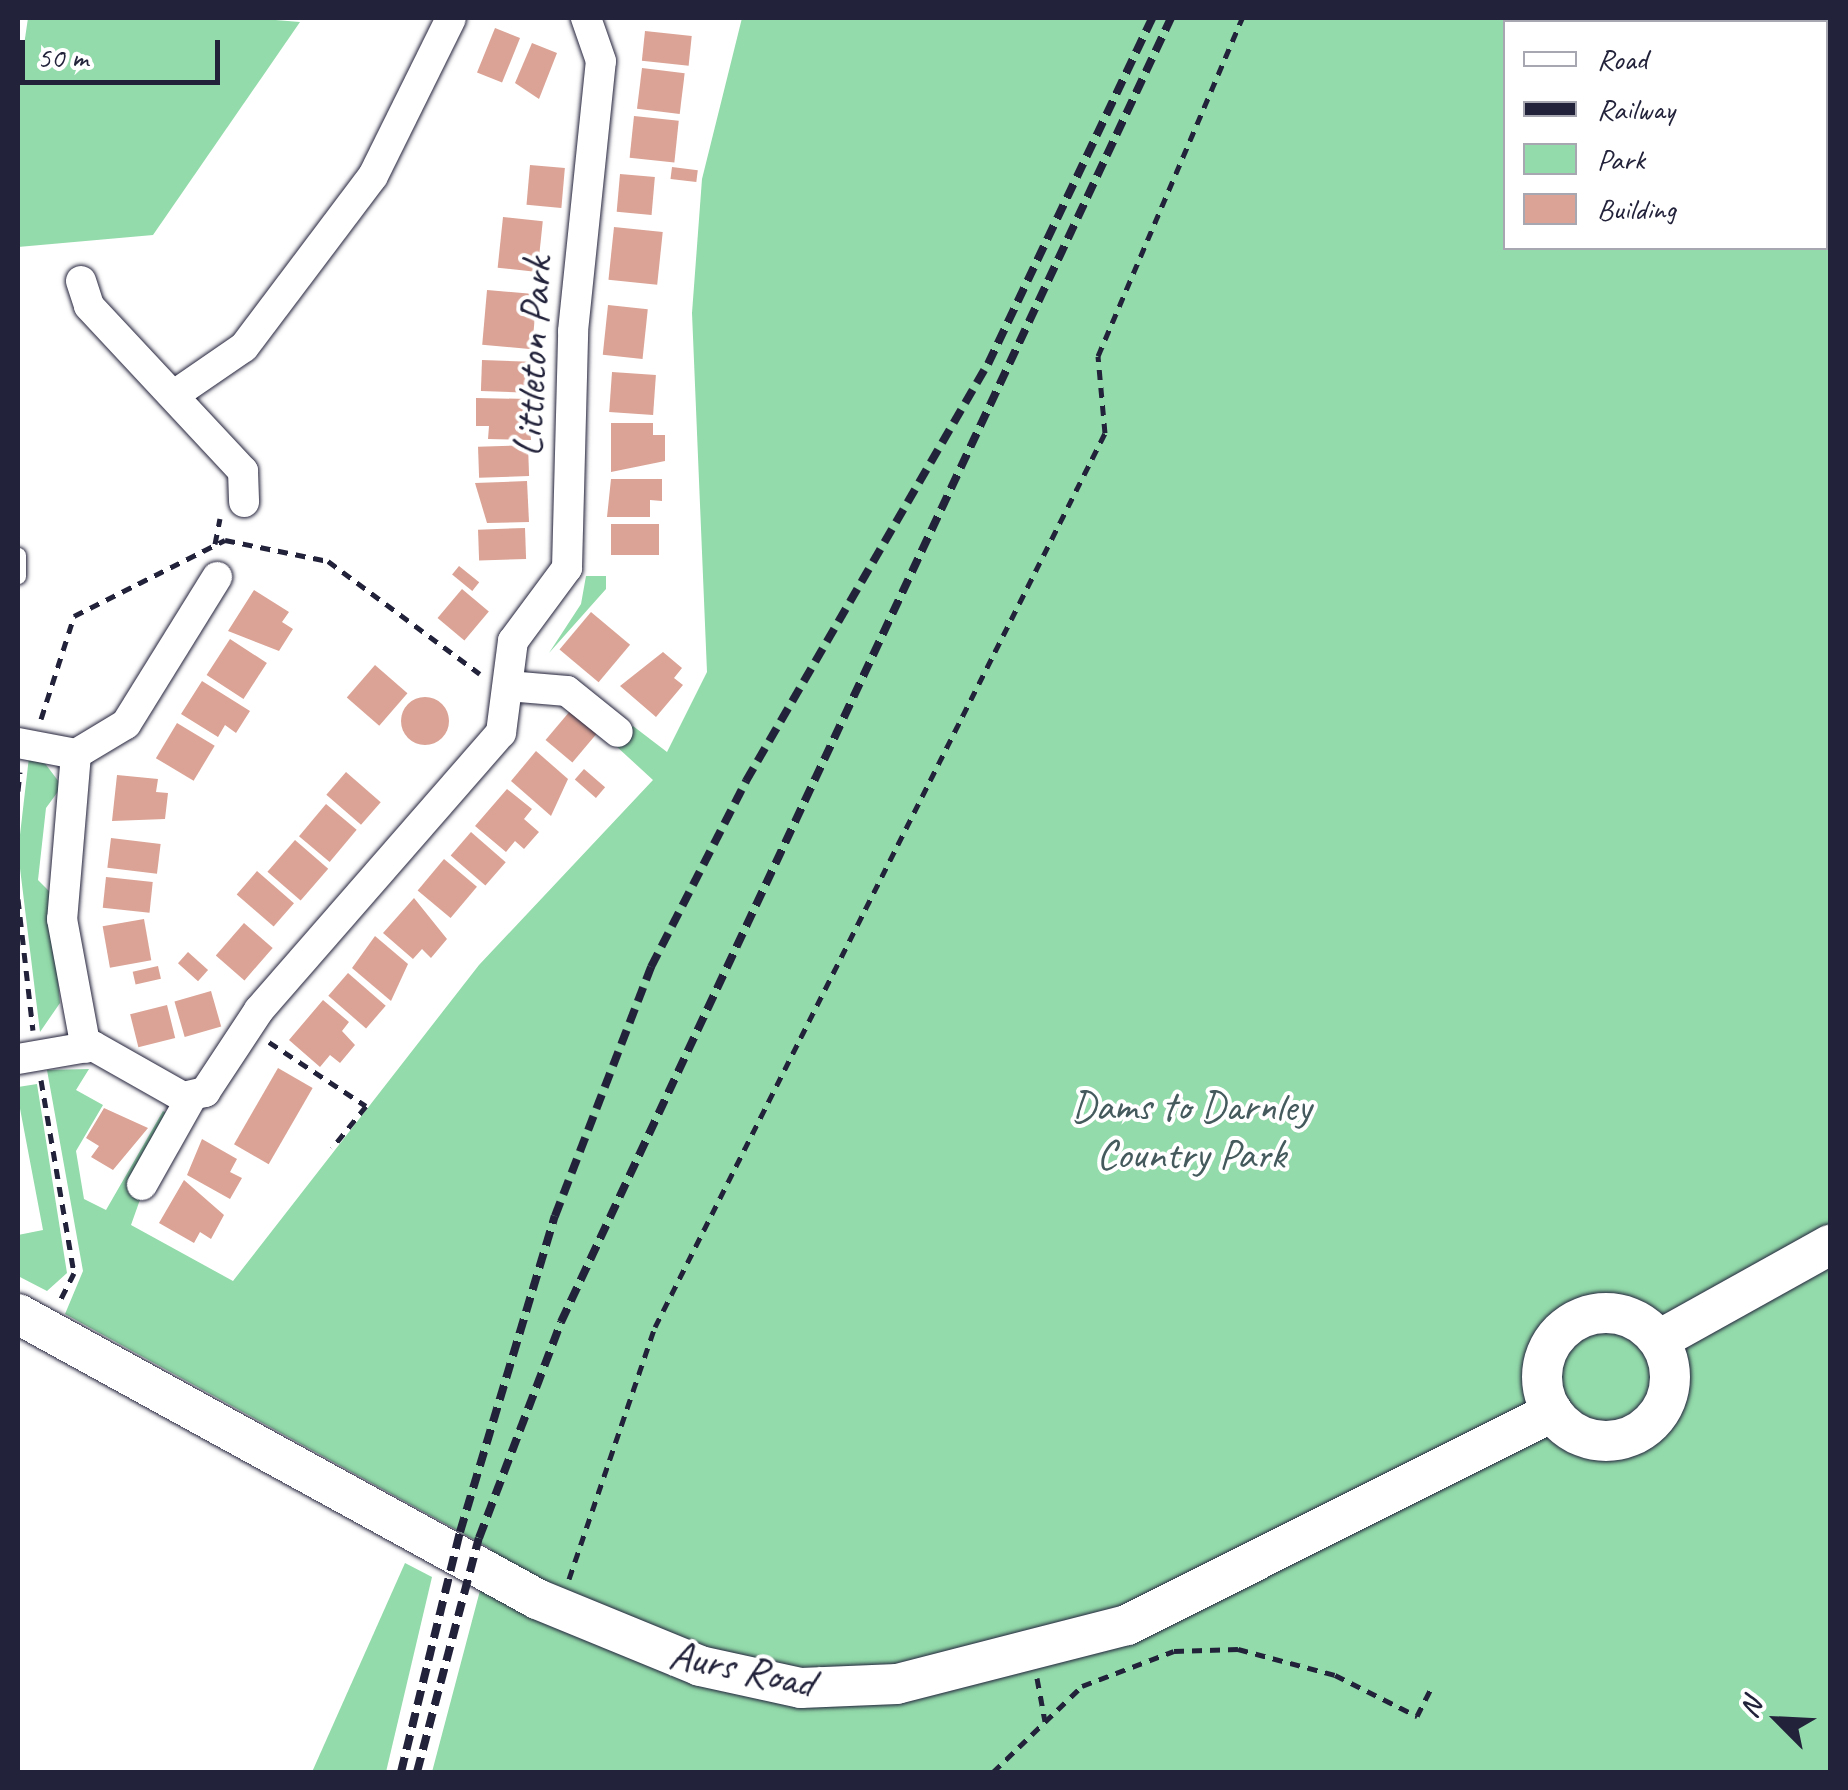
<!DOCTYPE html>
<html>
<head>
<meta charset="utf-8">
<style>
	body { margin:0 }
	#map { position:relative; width:1848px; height:1790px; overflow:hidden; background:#fff; font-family:Caveat,sans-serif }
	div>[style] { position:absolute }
	.green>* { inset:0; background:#93dbaa }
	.building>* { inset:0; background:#dba395; transform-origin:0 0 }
	.round { border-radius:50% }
	.path>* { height:5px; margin-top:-2.5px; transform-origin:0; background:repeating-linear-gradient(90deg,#22223b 0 10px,transparent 0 18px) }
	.roads { filter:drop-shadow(0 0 2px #22223b) drop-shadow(0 0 2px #22223b) }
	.lane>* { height:15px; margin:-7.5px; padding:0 7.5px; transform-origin:7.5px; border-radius:7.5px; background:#fff }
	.street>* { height:30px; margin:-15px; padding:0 15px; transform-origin:15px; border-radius:15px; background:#fff }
	.secondary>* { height:40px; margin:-20px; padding:0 20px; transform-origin:20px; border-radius:20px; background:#fff }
	.secondary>.ring { margin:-20px; padding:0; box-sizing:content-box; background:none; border:40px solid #fff; border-radius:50% }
	.rail>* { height:8px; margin-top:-4px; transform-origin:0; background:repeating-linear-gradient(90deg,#22223b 0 15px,transparent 0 23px) }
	span { translate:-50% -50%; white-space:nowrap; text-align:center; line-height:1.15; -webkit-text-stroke:8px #fff; paint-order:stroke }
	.street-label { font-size:42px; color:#22223b }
	.park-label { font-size:42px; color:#445a5c }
	.frame { position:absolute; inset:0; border:20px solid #22223b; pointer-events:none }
	.legend { position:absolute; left:1503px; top:20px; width:325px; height:230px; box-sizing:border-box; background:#fff; border:2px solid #a7a7b1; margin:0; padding:12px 18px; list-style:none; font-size:30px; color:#22223b }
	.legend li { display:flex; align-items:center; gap:20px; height:50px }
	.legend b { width:50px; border:2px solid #a7a7b1 }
	.north { position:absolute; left:1728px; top:1670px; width:100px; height:100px; -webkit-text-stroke:8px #fff; paint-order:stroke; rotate:294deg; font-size:28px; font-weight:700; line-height:40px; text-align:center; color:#22223b }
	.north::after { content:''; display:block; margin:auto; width:35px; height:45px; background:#22223b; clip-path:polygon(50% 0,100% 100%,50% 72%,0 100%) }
	.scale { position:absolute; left:20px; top:40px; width:200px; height:45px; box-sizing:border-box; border:5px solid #22223b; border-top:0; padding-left:12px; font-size:30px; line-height:35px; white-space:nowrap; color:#22223b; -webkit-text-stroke:8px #fff; paint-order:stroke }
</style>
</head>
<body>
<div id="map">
	<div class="green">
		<i style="clip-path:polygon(28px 18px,252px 18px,300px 22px,153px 235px,18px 247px,18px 86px)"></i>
		<i style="clip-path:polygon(evenodd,742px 18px,1830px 18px,1830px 1772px,432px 1772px,491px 1549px,65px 1314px,83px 1271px,47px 1070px,89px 1069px,76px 1090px,103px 1105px,76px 1151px,84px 1199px,106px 1210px,163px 1111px,170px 1115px,131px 1225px,233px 1281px,479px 965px,653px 780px,616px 746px,633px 726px,667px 752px,707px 672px,692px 313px,702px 179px,742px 18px,1506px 22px,1826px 22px,1826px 248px,1506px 248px,1506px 22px)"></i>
		<i style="clip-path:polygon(586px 576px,606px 576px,606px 589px,549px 653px,581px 604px)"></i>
		<i style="clip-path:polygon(29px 757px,41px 758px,62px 786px,46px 808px,38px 880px,50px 892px,60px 1003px,40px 1032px,18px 852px)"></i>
		<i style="clip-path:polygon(37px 1084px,67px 1273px,47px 1291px,18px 1276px,18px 1235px,43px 1230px,18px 1098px,18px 1087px)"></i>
		<i style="clip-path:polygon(405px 1563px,432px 1577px,386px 1772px,312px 1772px)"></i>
	</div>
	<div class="building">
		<i style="left:495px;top:28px;width:27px;height:48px;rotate:22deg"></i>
		<i style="left:645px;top:31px;width:47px;height:30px;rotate:6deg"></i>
		<i style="clip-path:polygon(532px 43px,557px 53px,539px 99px,515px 83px)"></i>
		<i style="left:642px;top:68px;width:43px;height:41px;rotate:7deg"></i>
		<i style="left:634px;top:116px;width:45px;height:42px;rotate:6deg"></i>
		<i style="left:530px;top:165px;width:35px;height:40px;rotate:5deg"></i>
		<i style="left:672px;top:167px;width:26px;height:12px;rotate:7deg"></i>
		<i style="left:620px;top:174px;width:35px;height:38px;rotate:5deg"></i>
		<i style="left:503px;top:217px;width:40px;height:51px;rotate:6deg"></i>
		<i style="left:614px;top:227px;width:49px;height:53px;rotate:6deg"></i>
		<i style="left:487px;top:290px;width:50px;height:55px;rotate:5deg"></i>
		<i style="left:608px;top:305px;width:40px;height:50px;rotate:6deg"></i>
		<i style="left:482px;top:360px;width:48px;height:31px;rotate:2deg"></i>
		<i style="left:612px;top:372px;width:44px;height:40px;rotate:4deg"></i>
		<i style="clip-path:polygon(476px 398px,528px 399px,531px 440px,488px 439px,489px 426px,476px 426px)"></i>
		<i style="clip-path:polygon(611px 423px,653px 423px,653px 435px,665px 435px,665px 461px,611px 472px)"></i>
		<i style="left:528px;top:445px;width:31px;height:50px;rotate:88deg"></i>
		<i style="clip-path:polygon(611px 479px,662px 479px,662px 501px,650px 500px,650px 517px,607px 517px)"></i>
		<i style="clip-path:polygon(527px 481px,529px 522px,487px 523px,475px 483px)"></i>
		<i style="left:611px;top:524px;width:48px;height:31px"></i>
		<i style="left:525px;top:528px;width:31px;height:47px;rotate:88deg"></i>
		<i style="left:459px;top:566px;width:26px;height:11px;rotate:39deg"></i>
		<i style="left:462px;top:589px;width:35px;height:38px;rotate:40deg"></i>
		<i style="clip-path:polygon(254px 590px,289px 612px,282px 622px,293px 629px,279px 651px,228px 631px)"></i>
		<i style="left:591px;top:612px;width:51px;height:49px;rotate:40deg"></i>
		<i style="left:230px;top:639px;width:44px;height:43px;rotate:33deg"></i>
		<i style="clip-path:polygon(663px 652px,682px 668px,674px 678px,683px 685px,656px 717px,620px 686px)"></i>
		<i style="left:375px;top:665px;width:43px;height:43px;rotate:41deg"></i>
		<i style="clip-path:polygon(202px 681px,250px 711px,236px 733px,225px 725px,218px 737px,181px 714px)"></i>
		<i class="round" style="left:401px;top:697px;width:48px;height:48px"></i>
		<i style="left:570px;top:711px;width:35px;height:38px;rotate:40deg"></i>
		<i style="left:177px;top:723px;width:44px;height:41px;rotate:31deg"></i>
		<i style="clip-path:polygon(536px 751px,568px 779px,551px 816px,511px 781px)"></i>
		<i style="left:584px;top:769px;width:28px;height:14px;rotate:41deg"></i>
		<i style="left:346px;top:772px;width:46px;height:30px;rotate:41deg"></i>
		<i style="clip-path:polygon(117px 775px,158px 779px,156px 792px,168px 793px,165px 819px,112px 821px)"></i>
		<i style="clip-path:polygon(507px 789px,532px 809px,524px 819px,539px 832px,524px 849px,515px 841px,506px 852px,475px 826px)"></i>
		<i style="left:326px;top:804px;width:40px;height:42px;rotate:40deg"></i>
		<i style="left:471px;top:832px;width:46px;height:31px;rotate:41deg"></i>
		<i style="left:111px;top:838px;width:50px;height:30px;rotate:7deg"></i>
		<i style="left:295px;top:840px;width:44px;height:42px;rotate:41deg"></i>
		<i style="left:444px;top:859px;width:43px;height:41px;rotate:40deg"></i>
		<i style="left:257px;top:871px;width:49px;height:31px;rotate:41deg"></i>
		<i style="left:106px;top:877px;width:47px;height:31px;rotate:6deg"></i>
		<i style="clip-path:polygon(414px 898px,447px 939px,431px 958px,422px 949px,413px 959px,383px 933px)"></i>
		<i style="left:144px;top:919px;width:42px;height:42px;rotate:80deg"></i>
		<i style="left:244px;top:923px;width:38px;height:43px;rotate:41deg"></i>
		<i style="clip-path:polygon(375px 936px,408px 964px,391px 1001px,352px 968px)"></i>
		<i style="left:188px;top:952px;width:27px;height:15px;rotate:42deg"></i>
		<i style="left:158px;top:966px;width:13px;height:26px;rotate:77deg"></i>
		<i style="left:348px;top:973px;width:50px;height:30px;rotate:41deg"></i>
		<i style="left:211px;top:991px;width:37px;height:38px;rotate:74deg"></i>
		<i style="clip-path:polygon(323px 1000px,349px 1022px,342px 1031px,355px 1045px,340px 1063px,330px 1055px,320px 1067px,289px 1040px)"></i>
		<i style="left:167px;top:1005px;width:34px;height:38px;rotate:76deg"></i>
		<i style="left:278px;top:1068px;width:40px;height:88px;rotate:30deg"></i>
		<i style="clip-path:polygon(104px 1108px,148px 1128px,113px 1170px,91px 1157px,99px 1146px,86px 1138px)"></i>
		<i style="clip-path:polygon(202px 1139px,237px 1159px,230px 1172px,242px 1178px,230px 1199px,187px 1175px)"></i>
		<i style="clip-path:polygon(184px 1180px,224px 1215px,211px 1239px,200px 1232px,194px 1243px,159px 1223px)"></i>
	</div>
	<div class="path">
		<i style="left:215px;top:544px;width:26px;rotate:-79deg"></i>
		<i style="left:41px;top:719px;width:108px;rotate:-72.2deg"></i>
		<i style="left:74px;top:616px;width:169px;rotate:-26.7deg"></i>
		<i style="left:225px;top:540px;width:105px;rotate:11.5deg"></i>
		<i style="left:328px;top:561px;width:189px;rotate:36.6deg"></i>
		<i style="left:18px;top:791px;width:19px;rotate:-84deg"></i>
		<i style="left:18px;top:899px;width:132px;rotate:83.5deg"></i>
		<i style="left:269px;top:1042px;width:116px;rotate:33.4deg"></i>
		<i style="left:366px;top:1106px;width:54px;rotate:129deg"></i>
		<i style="left:41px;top:1080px;width:196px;rotate:80.3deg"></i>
		<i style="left:74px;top:1273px;width:34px;rotate:117deg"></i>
		<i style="left:569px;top:1579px;width:266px;rotate:-71.2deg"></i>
		<i style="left:655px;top:1327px;width:1001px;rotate:-63.28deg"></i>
		<i style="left:1105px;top:433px;width:77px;rotate:-95.2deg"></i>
		<i style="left:1098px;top:356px;width:367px;rotate:-66.9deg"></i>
		<i style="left:1037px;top:1678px;width:44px;rotate:79.5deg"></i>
		<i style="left:993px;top:1772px;width:124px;rotate:-44deg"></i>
		<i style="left:1082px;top:1686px;width:98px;rotate:-20.8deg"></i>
		<i style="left:1174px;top:1651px;width:64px;rotate:-1.8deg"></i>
		<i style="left:1238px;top:1649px;width:100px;rotate:15deg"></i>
		<i style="left:1335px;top:1675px;width:92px;rotate:26.6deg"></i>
		<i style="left:1417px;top:1716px;width:29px;rotate:-63deg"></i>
	</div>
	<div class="roads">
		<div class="lane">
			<i style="left:18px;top:555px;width:21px;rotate:90deg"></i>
		</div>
		<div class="street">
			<i style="left:81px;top:281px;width:26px;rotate:72deg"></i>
			<i style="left:89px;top:306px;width:226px;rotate:47deg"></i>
			<i style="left:243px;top:471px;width:31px;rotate:88deg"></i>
			<i style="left:177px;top:393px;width:81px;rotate:-34.5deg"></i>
			<i style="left:244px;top:347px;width:214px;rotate:-53deg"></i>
			<i style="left:373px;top:176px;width:176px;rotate:-63.7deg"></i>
			<i style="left:508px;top:686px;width:59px;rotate:4.8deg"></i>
			<i style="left:567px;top:691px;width:65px;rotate:38.8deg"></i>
			<i style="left:18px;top:743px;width:59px;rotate:10.7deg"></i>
			<i style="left:76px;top:754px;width:58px;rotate:-31deg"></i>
			<i style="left:126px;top:724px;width:173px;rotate:-58.2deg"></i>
			<i style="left:76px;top:754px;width:166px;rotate:94.8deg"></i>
			<i style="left:62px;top:919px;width:131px;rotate:79.5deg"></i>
			<i style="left:18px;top:1059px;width:76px;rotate:-9.8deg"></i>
			<i style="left:93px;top:1046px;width:103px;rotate:29.5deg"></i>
			<i style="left:183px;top:1097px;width:23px;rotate:-13deg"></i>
			<i style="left:205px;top:1092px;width:98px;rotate:-56.6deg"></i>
			<i style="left:259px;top:1010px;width:368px;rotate:-48.9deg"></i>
			<i style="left:501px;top:733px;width:93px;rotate:-82.6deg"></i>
			<i style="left:513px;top:641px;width:91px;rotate:-53.5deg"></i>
			<i style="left:567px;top:568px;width:237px;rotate:-88.5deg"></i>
			<i style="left:573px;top:331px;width:271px;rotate:-84.1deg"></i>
			<i style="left:601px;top:61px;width:46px;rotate:-109.2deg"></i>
			<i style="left:142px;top:1185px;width:100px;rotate:-60.6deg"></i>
		</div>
		<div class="secondary">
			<i class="ring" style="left:1542px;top:1313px;width:88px;height:88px"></i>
			<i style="left:18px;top:1314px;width:592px;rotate:28.77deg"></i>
			<i style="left:537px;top:1599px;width:176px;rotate:22.3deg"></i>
			<i style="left:700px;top:1666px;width:103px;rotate:12.3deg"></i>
			<i style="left:801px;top:1688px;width:96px;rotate:-2.4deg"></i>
			<i style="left:897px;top:1684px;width:237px;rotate:-14.4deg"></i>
			<i style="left:1127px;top:1625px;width:476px;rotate:-26.6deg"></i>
			<i style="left:1659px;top:1340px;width:196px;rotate:-29.1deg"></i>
		</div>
	</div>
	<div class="rail">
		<i style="left:401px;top:1772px;width:247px;rotate:-76.2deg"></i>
		<i style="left:460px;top:1532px;width:330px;rotate:-73.3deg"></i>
		<i style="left:555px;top:1216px;width:267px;rotate:-68.9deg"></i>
		<i style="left:651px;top:967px;width:209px;rotate:-62.9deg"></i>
		<i style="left:746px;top:781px;width:482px;rotate:-59.9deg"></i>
		<i style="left:988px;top:364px;width:383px;rotate:-64.6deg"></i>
		<i style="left:417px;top:1772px;width:242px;rotate:-75.2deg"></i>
		<i style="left:479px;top:1538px;width:231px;rotate:-69.2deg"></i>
		<i style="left:561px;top:1322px;width:1440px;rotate:-64.93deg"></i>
	</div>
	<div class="street-label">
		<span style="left:533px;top:357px;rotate:-87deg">Littleton Park</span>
		<span style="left:742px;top:1669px;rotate:12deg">Aurs Road</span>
	</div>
	<div class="park-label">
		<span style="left:1191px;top:1131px">Dams to Darnley<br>Country Park</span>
	</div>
	<div class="frame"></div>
	<ul class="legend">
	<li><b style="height:12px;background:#fff"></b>Road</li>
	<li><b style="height:12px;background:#22223b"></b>Railway</li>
	<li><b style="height:28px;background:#93dbaa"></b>Park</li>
	<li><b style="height:28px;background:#dba395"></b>Building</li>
	</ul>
	<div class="north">N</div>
	<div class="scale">50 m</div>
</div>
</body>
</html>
